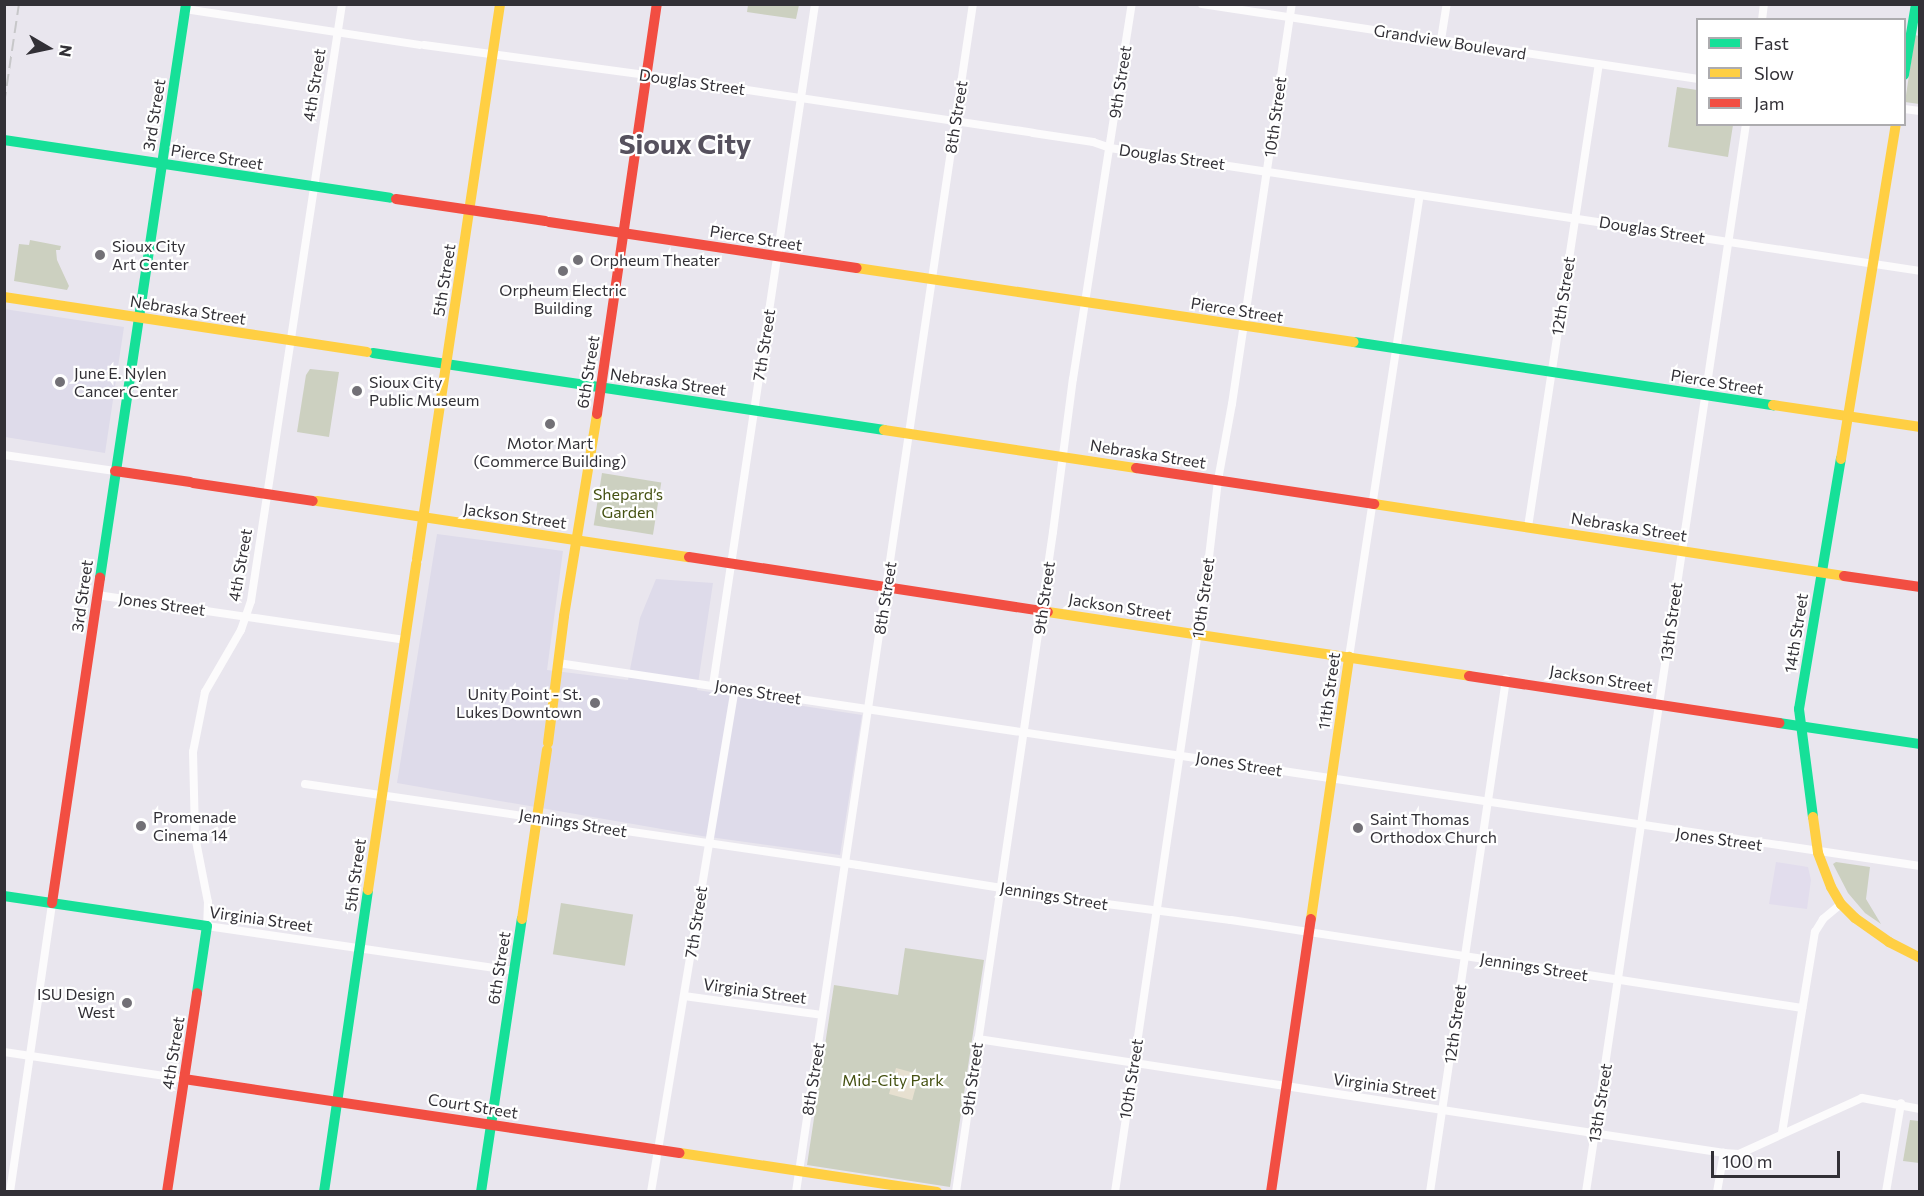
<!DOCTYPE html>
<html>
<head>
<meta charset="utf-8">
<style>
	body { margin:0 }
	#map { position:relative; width:1924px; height:1196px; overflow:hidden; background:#e9e6ee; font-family:Commissioner,sans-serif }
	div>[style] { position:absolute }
	.built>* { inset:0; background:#e2dded }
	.medical>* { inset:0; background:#dedbea }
	.green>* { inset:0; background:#ccd0c0; transform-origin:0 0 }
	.sand>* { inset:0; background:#e7e0d0; transform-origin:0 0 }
	.street>* { height:8px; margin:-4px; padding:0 4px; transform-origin:4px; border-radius:4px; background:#fcfbfc }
	.fast>* { height:10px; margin:-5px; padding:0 5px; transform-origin:5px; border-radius:5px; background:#16e098 }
	.slow>* { height:10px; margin:-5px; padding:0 5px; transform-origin:5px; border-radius:5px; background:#ffcf43 }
	.jam>* { height:10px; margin:-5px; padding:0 5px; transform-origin:5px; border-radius:5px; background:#f24e42 }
	.rail>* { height:2px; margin-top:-1px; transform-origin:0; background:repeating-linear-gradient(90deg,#c7c7c9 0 12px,transparent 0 18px) }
	.dots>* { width:16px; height:16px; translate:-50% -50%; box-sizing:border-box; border:3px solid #fff; border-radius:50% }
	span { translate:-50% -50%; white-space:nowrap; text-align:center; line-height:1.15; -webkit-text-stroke:4.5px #fff; paint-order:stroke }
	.street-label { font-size:16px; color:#323036 }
	.poi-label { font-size:16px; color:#323036 }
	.left { translate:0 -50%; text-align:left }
	.right { translate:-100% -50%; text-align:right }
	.park-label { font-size:16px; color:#455112 }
	.town-label { font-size:28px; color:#56515e; font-weight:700 }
	.frame { position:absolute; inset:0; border:6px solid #323036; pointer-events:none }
	.legend { position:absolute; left:1696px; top:18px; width:210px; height:108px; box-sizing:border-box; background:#fff; border:2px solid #adacaf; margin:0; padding:8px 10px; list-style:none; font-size:18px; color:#323036 }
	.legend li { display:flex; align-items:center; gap:12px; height:30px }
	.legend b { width:30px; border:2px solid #adacaf }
	.north { position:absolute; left:18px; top:18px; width:60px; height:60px; -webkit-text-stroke:4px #fff; paint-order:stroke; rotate:99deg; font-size:16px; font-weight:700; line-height:24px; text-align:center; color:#323036 }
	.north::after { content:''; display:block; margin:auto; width:21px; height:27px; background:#323036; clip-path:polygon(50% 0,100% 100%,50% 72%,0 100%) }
	.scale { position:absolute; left:1711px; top:1151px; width:129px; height:27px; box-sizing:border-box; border:3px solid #323036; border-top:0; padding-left:8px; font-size:18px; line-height:21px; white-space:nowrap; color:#323036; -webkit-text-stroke:4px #fff; paint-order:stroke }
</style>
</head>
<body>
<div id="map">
	<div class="built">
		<i style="clip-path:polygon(1776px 862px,1808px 867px,1811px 880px,1807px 909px,1769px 904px)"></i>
	</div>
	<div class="medical">
		<i style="clip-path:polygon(4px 309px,124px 327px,105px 453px,5px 437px)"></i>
		<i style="clip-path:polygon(437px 534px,563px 551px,547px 670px,628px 680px,640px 618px,656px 579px,713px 583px,697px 690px,862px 715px,840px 855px,702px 836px,397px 783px)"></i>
	</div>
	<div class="green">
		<i style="clip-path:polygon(748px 5px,748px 4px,799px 5px,796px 19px,747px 12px)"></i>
		<i style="clip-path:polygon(1915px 35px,1919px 36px,1919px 104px,1905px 102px)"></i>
		<i style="clip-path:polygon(1677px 87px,1697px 90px,1698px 124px,1733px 125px,1728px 157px,1668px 147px)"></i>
		<i style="clip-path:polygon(30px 240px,61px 246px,60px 250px,56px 250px,57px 260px,69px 286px,67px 290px,14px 281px,19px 244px,29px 245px)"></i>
		<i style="clip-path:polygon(310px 369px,339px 372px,329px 437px,297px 432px,306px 375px)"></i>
		<i style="left:602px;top:473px;width:60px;height:53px;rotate:9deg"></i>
		<i style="clip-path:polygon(1836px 862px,1870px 867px,1866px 899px,1881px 924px,1865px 913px,1848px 893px,1833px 864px)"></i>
		<i style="left:561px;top:903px;width:73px;height:52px;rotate:9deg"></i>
		<i style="clip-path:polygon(905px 948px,984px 960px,950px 1187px,807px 1165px,834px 985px,898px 995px)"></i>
		<i style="clip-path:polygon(1910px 1120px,1919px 1121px,1919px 1163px,1903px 1161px)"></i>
	</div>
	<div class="sand">
		<i style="left:896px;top:1068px;width:24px;height:27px;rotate:15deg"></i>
	</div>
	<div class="street">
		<i style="left:342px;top:4px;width:604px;rotate:98.67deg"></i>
		<i style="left:251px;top:601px;width:31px;rotate:109deg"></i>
		<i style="left:241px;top:630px;width:72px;rotate:120.1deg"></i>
		<i style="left:205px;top:692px;width:61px;rotate:101.3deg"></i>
		<i style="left:193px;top:752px;width:84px;rotate:88.6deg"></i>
		<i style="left:195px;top:836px;width:67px;rotate:78.9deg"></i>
		<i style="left:208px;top:902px;width:24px;rotate:92deg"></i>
		<i style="left:207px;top:926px;width:310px;rotate:8.3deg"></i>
		<i style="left:1202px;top:4px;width:502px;rotate:8.6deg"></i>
		<i style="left:185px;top:9px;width:237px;rotate:8.7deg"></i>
		<i style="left:1762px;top:20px;width:16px;rotate:-83deg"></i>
		<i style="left:1441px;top:40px;width:36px;rotate:-81deg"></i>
		<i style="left:424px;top:45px;width:225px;rotate:7.7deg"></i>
		<i style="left:647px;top:75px;width:390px;rotate:8.5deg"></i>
		<i style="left:1033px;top:133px;width:61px;rotate:8.5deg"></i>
		<i style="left:1093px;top:142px;width:18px;rotate:19deg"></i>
		<i style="left:1110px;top:148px;width:819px;rotate:8.63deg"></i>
		<i style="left:1904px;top:109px;width:16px;rotate:7deg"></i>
		<i style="left:4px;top:455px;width:112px;rotate:8.2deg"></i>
		<i style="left:1528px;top:527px;width:468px;rotate:-81.3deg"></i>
		<i style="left:97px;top:595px;width:311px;rotate:8.3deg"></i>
		<i style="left:1349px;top:657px;width:467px;rotate:-81.3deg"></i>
		<i style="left:558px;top:663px;width:1377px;rotate:8.48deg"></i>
		<i style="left:713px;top:685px;width:689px;rotate:-81.48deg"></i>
		<i style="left:305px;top:784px;width:559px;rotate:8.33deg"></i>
		<i style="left:858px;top:865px;width:221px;rotate:9.1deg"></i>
		<i style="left:1076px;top:900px;width:156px;rotate:7.4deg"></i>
		<i style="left:1231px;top:920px;width:578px;rotate:8.76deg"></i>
		<i style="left:684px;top:996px;width:139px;rotate:7.8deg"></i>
		<i style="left:978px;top:1039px;width:755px;rotate:8.69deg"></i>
		<i style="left:1724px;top:1153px;width:15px;rotate:4deg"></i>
		<i style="left:1739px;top:1154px;width:135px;rotate:-24.5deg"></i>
		<i style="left:1862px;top:1098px;width:59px;rotate:10.7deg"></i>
		<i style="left:4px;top:1052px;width:182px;rotate:8.5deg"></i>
		<i style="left:1782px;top:1133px;width:204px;rotate:-80.7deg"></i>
		<i style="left:1815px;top:932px;width:15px;rotate:-58deg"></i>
		<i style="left:1823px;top:919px;width:23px;rotate:-40deg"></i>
		<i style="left:10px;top:1192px;width:292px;rotate:-81.7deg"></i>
		<i style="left:651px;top:1192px;width:511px;rotate:-80.54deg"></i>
		<i style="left:796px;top:1192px;width:1201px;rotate:-81.53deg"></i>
		<i style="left:956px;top:1192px;width:667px;rotate:-81.64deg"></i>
		<i style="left:1053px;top:532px;width:154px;rotate:-82.6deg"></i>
		<i style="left:1073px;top:379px;width:380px;rotate:-81.1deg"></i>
		<i style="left:1115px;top:1192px;width:642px;rotate:-81.58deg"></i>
		<i style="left:1209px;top:557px;width:78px;rotate:-83.3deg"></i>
		<i style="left:1218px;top:480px;width:77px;rotate:-79.6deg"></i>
		<i style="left:1232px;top:404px;width:404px;rotate:-81.5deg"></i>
		<i style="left:1430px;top:1192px;width:519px;rotate:-81.57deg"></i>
		<i style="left:1586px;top:1192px;width:1080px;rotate:-81.48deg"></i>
		<i style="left:1717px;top:1192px;width:40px;rotate:-80deg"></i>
		<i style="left:1886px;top:1192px;width:90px;rotate:-80.4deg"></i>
	</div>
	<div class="fast">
		<i style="left:1904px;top:75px;width:72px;rotate:-80.4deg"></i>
		<i style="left:4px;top:140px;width:390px;rotate:8.5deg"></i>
		<i style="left:1354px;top:342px;width:424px;rotate:8.6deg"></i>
		<i style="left:373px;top:353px;width:517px;rotate:8.57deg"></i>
		<i style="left:100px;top:578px;width:580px;rotate:-81.48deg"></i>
		<i style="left:1779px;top:723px;width:143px;rotate:8.5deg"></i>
		<i style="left:1813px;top:817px;width:109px;rotate:-97.4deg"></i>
		<i style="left:1799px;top:709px;width:254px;rotate:-80.5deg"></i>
		<i style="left:4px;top:896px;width:205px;rotate:8.4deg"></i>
		<i style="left:207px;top:926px;width:68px;rotate:98.5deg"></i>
		<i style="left:324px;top:1192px;width:305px;rotate:-81.7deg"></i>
		<i style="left:481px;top:1192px;width:276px;rotate:-81.5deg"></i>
	</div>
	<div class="slow">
		<i style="left:857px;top:268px;width:502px;rotate:8.47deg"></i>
		<i style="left:4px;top:297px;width:367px;rotate:8.6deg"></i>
		<i style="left:1773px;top:405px;width:149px;rotate:8.5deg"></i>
		<i style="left:884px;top:430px;width:255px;rotate:8.6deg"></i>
		<i style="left:1841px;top:459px;width:339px;rotate:-80.7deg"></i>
		<i style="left:317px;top:501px;width:376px;rotate:8.6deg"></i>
		<i style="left:1374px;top:504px;width:475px;rotate:8.7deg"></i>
		<i style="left:417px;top:559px;width:561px;rotate:-81.49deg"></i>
		<i style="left:1048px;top:612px;width:426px;rotate:8.6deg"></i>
		<i style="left:548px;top:743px;width:128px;rotate:-82.8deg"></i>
		<i style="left:564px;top:616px;width:205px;rotate:-80.7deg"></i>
		<i style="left:1813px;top:817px;width:36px;rotate:82deg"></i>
		<i style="left:1818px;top:853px;width:36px;rotate:69deg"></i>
		<i style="left:1831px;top:887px;width:20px;rotate:60deg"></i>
		<i style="left:1841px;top:904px;width:20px;rotate:45deg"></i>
		<i style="left:1855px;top:918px;width:42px;rotate:35.2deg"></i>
		<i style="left:1889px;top:942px;width:35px;rotate:27deg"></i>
		<i style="left:368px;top:890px;width:330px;rotate:-81.6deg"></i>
		<i style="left:522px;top:919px;width:171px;rotate:-81.6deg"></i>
		<i style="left:1311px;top:919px;width:265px;rotate:-81.7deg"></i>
		<i style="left:680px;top:1153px;width:260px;rotate:8.6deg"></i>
	</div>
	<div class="jam">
		<i style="left:396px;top:199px;width:151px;rotate:8.4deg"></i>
		<i style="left:549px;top:222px;width:311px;rotate:8.5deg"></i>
		<i style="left:597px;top:414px;width:414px;rotate:-81.7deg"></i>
		<i style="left:1136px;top:468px;width:241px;rotate:8.6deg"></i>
		<i style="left:115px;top:471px;width:76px;rotate:8.3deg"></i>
		<i style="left:193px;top:483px;width:121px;rotate:8.5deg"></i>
		<i style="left:689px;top:557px;width:363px;rotate:8.7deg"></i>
		<i style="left:1844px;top:576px;width:77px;rotate:8.2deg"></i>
		<i style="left:1469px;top:676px;width:314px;rotate:8.6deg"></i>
		<i style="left:52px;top:903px;width:329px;rotate:-81.6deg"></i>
		<i style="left:184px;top:1079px;width:501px;rotate:8.49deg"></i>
		<i style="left:167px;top:1192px;width:201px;rotate:-81.4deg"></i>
		<i style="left:1271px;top:1192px;width:276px;rotate:-81.7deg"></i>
	</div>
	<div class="rail">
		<i style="left:4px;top:104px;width:101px;rotate:-81.5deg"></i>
	</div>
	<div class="dots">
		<i style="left:100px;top:255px;background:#727076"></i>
		<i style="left:578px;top:260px;background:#727076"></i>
		<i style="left:563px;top:271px;background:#727076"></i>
		<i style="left:60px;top:382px;background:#727076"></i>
		<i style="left:357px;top:391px;background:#727076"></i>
		<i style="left:550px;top:424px;background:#727076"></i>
		<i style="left:595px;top:703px;background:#727076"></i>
		<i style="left:141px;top:826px;background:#727076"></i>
		<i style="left:1358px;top:828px;background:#727076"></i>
		<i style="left:127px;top:1003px;background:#727076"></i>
	</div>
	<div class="street-label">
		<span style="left:1450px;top:42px;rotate:9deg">Grandview Boulevard</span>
		<span style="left:692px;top:82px;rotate:8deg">Douglas Street</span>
		<span style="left:1120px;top:82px;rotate:-81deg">9th Street</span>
		<span style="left:314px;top:85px;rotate:-81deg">4th Street</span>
		<span style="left:154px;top:115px;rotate:-81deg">3rd Street</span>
		<span style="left:956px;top:117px;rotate:-81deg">8th Street</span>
		<span style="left:1275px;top:117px;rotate:-82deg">10th Street</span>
		<span style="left:217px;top:157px;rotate:9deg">Pierce Street</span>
		<span style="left:1172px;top:157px;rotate:8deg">Douglas Street</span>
		<span style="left:1652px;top:230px;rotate:9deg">Douglas Street</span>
		<span style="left:756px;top:238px;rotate:9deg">Pierce Street</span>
		<span style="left:444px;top:280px;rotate:-81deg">5th Street</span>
		<span style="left:1563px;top:296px;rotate:-81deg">12th Street</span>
		<span style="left:188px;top:310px;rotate:9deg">Nebraska Street</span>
		<span style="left:1237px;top:310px;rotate:9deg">Pierce Street</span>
		<span style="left:764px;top:345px;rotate:-81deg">7th Street</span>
		<span style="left:588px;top:372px;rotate:-81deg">6th Street</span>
		<span style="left:668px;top:382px;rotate:8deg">Nebraska Street</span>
		<span style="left:1717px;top:382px;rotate:9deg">Pierce Street</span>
		<span style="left:1148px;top:454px;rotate:9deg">Nebraska Street</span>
		<span style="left:515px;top:516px;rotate:8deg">Jackson Street</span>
		<span style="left:1629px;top:527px;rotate:9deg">Nebraska Street</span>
		<span style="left:240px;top:565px;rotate:-80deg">4th Street</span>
		<span style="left:82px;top:596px;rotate:-82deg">3rd Street</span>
		<span style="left:885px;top:598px;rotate:-81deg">8th Street</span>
		<span style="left:1044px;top:598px;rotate:-82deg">9th Street</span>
		<span style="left:1203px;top:598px;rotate:-82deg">10th Street</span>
		<span style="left:162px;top:604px;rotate:8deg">Jones Street</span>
		<span style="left:1120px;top:607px;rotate:9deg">Jackson Street</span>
		<span style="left:1671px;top:622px;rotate:-82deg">13th Street</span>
		<span style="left:1796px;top:633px;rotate:-81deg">14th Street</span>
		<span style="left:1601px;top:679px;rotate:9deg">Jackson Street</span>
		<span style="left:1329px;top:691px;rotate:-82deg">11th Street</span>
		<span style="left:758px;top:692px;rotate:9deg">Jones Street</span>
		<span style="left:1239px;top:764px;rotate:9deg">Jones Street</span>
		<span style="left:573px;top:823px;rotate:9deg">Jennings Street</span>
		<span style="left:1719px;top:839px;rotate:8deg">Jones Street</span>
		<span style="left:355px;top:875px;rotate:-82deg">5th Street</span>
		<span style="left:1054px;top:896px;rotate:9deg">Jennings Street</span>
		<span style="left:261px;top:919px;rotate:8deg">Virginia Street</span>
		<span style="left:696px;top:922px;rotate:-81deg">7th Street</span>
		<span style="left:1534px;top:967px;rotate:9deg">Jennings Street</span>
		<span style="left:499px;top:968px;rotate:-81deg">6th Street</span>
		<span style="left:755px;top:991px;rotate:8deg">Virginia Street</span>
		<span style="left:1455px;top:1024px;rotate:-82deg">12th Street</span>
		<span style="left:173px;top:1053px;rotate:-81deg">4th Street</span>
		<span style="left:813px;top:1079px;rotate:-81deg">8th Street</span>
		<span style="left:972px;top:1079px;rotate:-82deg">9th Street</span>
		<span style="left:1131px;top:1079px;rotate:-81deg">10th Street</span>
		<span style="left:1385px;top:1086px;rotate:8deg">Virginia Street</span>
		<span style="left:1600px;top:1103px;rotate:-81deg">13th Street</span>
		<span style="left:473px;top:1106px;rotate:9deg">Court Street</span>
	</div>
	<div class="poi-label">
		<span class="left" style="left:112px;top:255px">Sioux City<br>Art Center</span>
		<span class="left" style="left:590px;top:260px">Orpheum Theater</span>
		<span style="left:563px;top:299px">Orpheum Electric<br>Building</span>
		<span class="left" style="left:74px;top:382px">June E. Nylen<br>Cancer Center</span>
		<span class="left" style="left:369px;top:391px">Sioux City<br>Public Museum</span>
		<span style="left:550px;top:452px">Motor Mart<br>(Commerce Building)</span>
		<span class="right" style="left:582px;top:703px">Unity Point - St.<br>Lukes Downtown</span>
		<span class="left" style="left:153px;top:826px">Promenade<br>Cinema 14</span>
		<span class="left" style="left:1370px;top:828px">Saint Thomas<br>Orthodox Church</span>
		<span class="right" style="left:115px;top:1003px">ISU Design<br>West</span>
	</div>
	<div class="park-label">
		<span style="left:628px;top:503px">Shepard’s<br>Garden</span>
		<span style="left:893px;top:1080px">Mid-City Park</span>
	</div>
	<div class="town-label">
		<span style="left:685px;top:143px">Sioux City</span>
	</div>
	<div class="frame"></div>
	<ul class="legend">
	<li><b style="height:8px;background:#16e098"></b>Fast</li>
	<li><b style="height:8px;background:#ffcf43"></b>Slow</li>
	<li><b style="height:8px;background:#f24e42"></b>Jam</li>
	</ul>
	<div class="north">N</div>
	<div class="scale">100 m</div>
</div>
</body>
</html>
